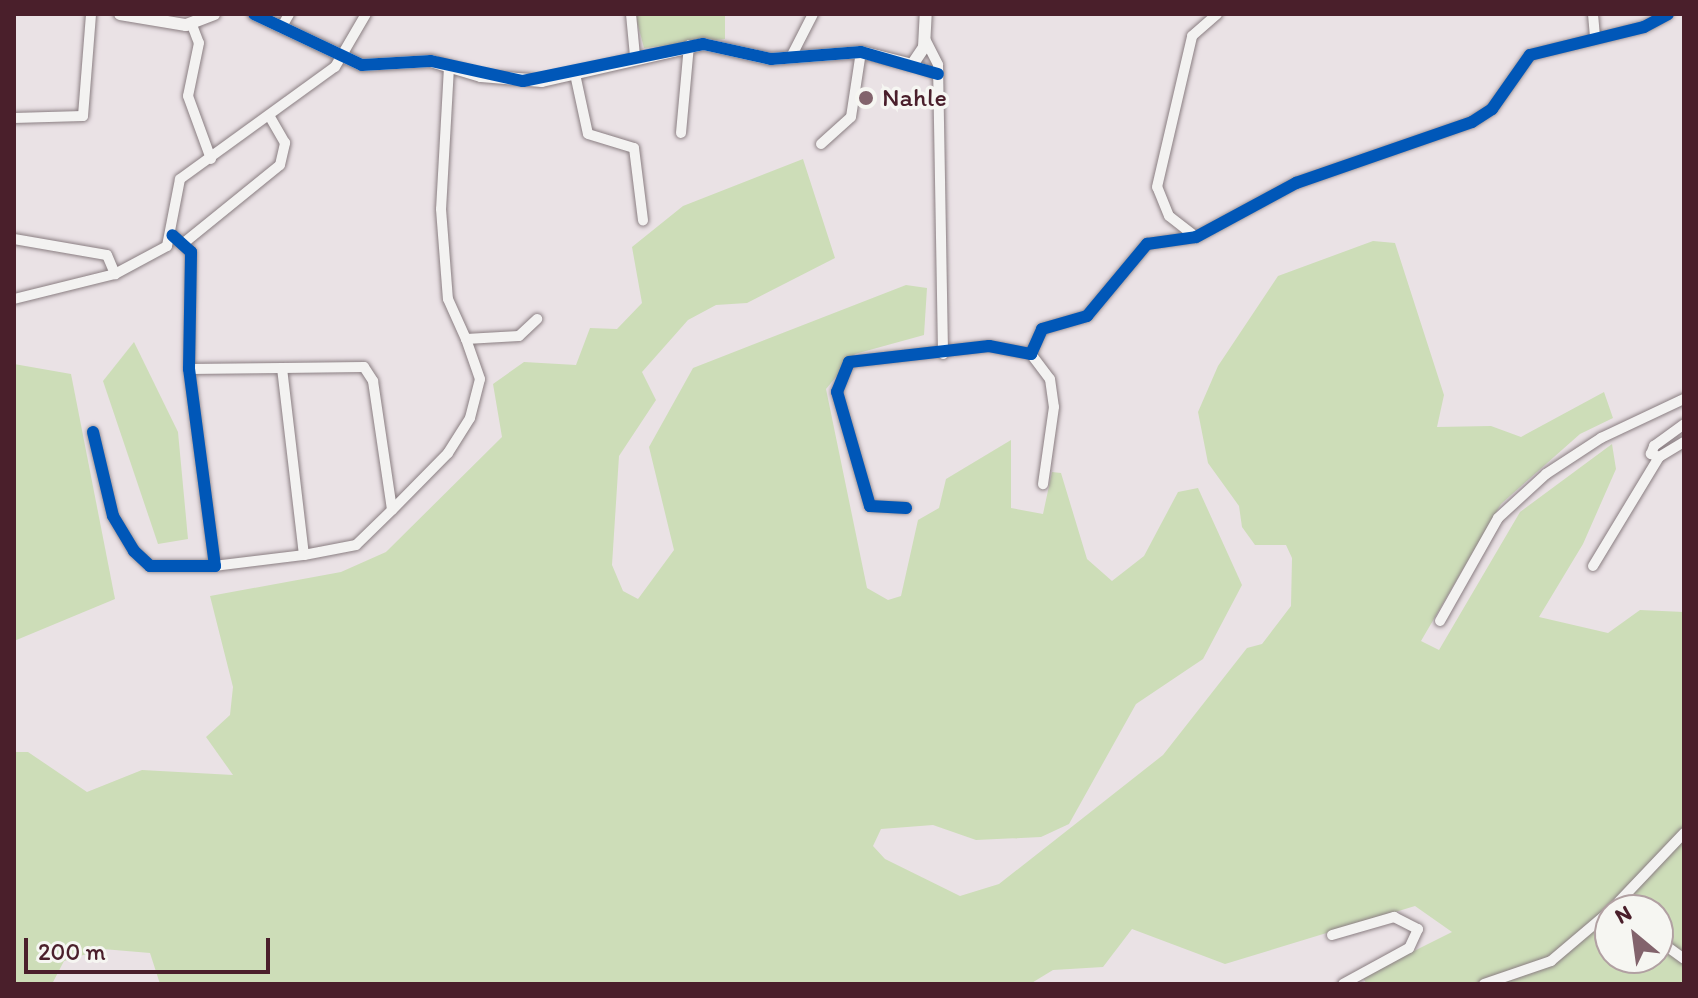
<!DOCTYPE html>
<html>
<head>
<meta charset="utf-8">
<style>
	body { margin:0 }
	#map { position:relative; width:1698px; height:998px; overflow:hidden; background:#eae2e5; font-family:Itim,sans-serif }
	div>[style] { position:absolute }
	.green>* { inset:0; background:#cdddb8 }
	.roads { filter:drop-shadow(0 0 2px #8a7e82) drop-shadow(0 0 2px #8a7e82) }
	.minor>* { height:10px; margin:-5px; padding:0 5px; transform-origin:5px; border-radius:5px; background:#f3f2f1 }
	.tertiary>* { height:12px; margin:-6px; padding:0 6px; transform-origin:6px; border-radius:6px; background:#f3f2f1 }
	.cycleway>* { height:12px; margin:-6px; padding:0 6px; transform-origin:6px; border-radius:6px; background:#0057b8 }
	.dots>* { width:22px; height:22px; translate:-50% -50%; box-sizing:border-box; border:4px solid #f6f6f2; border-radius:50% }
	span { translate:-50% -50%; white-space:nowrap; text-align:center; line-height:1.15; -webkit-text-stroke:7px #f6f6f2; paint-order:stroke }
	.poi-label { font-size:26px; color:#4a1f2b }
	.left { translate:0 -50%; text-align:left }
	.frame { position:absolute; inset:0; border:16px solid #4a1f2b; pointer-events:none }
	.north { position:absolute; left:1594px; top:894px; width:80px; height:80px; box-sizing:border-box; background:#f6f6f2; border:2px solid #b1a0a2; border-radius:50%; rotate:331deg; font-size:22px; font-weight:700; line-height:32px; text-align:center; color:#4a1f2b }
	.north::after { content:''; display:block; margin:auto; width:28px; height:36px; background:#82636c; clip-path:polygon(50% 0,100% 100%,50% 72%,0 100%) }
	.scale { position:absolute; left:24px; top:938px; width:246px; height:36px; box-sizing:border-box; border:4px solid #4a1f2b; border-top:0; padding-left:10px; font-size:24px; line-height:28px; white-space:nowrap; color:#4a1f2b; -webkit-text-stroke:6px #f6f6f2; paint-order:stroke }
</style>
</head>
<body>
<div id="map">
	<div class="green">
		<i style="clip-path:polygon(635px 14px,725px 14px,725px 39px,644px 48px)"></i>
		<i style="clip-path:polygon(evenodd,803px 159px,835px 258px,747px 303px,716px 305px,688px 320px,642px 372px,656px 400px,619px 456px,612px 565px,623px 591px,638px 599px,674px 550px,649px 447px,693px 368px,906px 285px,927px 288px,924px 335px,855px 354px,826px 389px,867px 588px,888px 600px,901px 596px,918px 520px,939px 508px,946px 479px,1011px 440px,1011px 508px,1043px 514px,1052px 472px,1061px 473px,1087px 559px,1112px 581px,1144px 556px,1178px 492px,1198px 488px,1242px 585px,1203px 659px,1136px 704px,1069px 824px,1041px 837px,976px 840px,933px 825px,881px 829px,873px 846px,885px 859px,960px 896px,999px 884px,1163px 755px,1247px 648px,1262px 644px,1291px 606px,1292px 558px,1286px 545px,1255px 545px,1242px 527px,1239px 506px,1208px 463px,1198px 412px,1218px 366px,1278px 276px,1373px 241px,1395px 243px,1444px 395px,1437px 427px,1491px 426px,1521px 437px,1604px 392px,1613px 418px,1580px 434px,1501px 504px,1421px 641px,1439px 650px,1520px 512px,1612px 444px,1616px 469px,1583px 544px,1539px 617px,1608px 633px,1640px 610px,1684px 612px,1684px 984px,1367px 984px,1362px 977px,1452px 932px,1415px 906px,1225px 964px,1132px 929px,1103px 967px,1053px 970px,1030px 984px,160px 984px,150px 953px,103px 949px,64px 961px,52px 984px,14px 984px,14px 752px,28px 752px,87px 792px,142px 770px,233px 775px,206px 737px,230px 715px,233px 687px,210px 596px,341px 572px,386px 552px,502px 437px,493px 384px,524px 362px,576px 365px,590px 328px,617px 329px,642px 303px,632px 247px,683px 206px,803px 159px,1610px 910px,1658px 910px,1658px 958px,1610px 958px,1610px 910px)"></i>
		<i style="clip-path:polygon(134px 342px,178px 432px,188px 539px,158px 544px,103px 381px)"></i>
		<i style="clip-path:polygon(14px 364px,71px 374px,115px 599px,14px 641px)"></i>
	</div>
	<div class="roads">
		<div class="minor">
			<i style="left:631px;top:14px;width:42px;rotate:84.6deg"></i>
			<i style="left:1593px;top:14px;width:24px;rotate:85deg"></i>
			<i style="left:192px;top:25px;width:19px;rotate:69deg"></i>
			<i style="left:199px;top:43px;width:54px;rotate:101.7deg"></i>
			<i style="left:188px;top:96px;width:67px;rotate:69.9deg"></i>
			<i style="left:281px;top:28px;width:16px;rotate:-60deg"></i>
			<i style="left:925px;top:39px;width:29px;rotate:63deg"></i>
			<i style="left:938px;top:65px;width:289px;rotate:89deg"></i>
			<i style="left:791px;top:57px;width:48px;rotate:-62.9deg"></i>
			<i style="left:912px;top:65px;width:28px;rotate:19deg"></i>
			<i style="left:449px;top:67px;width:142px;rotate:93.2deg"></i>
			<i style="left:441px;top:209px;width:90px;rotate:85.6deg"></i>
			<i style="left:448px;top:299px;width:44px;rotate:65.8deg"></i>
			<i style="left:466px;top:339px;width:53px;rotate:-3.2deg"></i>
			<i style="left:519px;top:336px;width:25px;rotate:-43deg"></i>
			<i style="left:575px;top:74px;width:61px;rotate:77.8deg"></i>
			<i style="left:588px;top:134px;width:48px;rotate:16.9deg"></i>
			<i style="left:634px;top:148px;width:73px;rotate:82.9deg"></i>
			<i style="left:14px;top:118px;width:69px;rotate:-1.7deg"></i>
			<i style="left:83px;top:116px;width:102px;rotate:-85.5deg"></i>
			<i style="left:681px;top:133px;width:88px;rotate:-84.8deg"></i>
			<i style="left:821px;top:144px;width:40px;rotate:-42deg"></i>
			<i style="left:851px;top:117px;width:66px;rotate:-81.3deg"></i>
			<i style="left:1196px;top:237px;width:34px;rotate:-142deg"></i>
			<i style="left:1169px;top:216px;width:31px;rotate:-112deg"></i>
			<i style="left:1157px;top:187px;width:155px;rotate:-76.9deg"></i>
			<i style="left:1192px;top:36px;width:33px;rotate:-41deg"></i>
			<i style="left:14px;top:239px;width:94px;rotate:9.8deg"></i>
			<i style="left:107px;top:255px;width:21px;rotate:67deg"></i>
			<i style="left:185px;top:242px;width:122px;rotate:-39deg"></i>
			<i style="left:280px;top:165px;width:23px;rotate:-77deg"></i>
			<i style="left:285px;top:143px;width:30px;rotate:-120deg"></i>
			<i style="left:14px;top:299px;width:104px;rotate:-13.9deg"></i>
			<i style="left:115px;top:274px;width:59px;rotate:-28.3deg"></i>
			<i style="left:167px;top:246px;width:68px;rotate:-79deg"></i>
			<i style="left:180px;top:179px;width:191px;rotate:-35.9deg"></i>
			<i style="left:335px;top:67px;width:61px;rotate:-59.7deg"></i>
			<i style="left:1031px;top:354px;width:31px;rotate:53deg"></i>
			<i style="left:1050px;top:379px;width:28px;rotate:82deg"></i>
			<i style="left:1054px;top:407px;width:78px;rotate:98.1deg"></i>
			<i style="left:282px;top:368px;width:82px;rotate:-0.7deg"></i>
			<i style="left:364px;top:367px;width:17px;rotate:57deg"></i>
			<i style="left:373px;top:381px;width:130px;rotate:81.6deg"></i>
			<i style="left:392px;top:510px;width:50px;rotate:135.8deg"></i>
			<i style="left:356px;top:545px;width:53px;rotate:169.1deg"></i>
			<i style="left:189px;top:369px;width:93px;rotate:-0.6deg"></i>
			<i style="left:282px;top:368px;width:188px;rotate:83.3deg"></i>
			<i style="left:304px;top:555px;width:90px;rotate:173deg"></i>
			<i style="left:93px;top:432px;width:86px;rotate:76.6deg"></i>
			<i style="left:113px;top:516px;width:41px;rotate:59deg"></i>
			<i style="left:134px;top:551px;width:22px;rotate:43deg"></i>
			<i style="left:150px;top:566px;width:65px"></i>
			<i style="left:215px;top:566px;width:199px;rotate:-97.5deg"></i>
			<i style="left:189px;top:369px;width:117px;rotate:-89deg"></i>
			<i style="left:191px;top:252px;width:25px;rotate:-138deg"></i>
			<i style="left:1659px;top:457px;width:9px;rotate:-159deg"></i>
			<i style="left:1651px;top:454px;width:9px;rotate:-69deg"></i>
			<i style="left:1654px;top:446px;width:37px;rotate:-36deg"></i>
			<i style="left:906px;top:508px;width:36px;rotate:-177deg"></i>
			<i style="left:870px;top:506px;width:119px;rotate:-106.1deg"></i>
			<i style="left:837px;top:392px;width:32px;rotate:-68deg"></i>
			<i style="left:849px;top:362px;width:141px;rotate:-6.5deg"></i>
			<i style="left:989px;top:346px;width:43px;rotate:10.8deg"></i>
			<i style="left:1031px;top:354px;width:27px;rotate:-66deg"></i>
			<i style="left:1042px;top:329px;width:47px;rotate:-16.1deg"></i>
			<i style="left:1087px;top:316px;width:94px;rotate:-50.2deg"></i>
			<i style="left:1147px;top:244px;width:49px;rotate:-8.1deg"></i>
			<i style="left:1196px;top:237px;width:114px;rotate:-28.4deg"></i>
			<i style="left:1296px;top:183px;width:186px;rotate:-19.1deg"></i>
			<i style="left:1472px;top:122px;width:24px;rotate:-33deg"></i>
			<i style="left:1492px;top:109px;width:66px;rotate:-54.9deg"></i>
			<i style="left:1530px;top:55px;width:117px;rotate:-13.8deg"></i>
			<i style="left:1644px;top:27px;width:27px;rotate:-28deg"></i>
			<i style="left:392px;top:510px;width:80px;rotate:-45.5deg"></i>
			<i style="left:448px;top:453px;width:41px;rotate:-57.8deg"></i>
			<i style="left:470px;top:418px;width:40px;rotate:-75.6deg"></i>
			<i style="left:480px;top:379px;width:42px;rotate:-109.3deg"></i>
			<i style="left:1593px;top:566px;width:127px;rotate:-58.8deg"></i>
			<i style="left:1659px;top:457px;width:29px;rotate:-31deg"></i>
			<i style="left:1440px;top:621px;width:118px;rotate:-60.6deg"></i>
			<i style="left:1498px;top:518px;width:65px;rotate:-42.5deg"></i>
			<i style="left:1546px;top:474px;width:66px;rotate:-33.2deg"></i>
			<i style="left:1601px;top:438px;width:92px;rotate:-25.2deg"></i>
			<i style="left:1611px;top:910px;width:106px;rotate:-46.5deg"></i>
			<i style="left:1332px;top:935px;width:65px;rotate:-16.2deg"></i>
			<i style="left:1394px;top:917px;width:27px;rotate:27deg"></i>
			<i style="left:1418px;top:929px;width:21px;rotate:115deg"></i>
			<i style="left:1409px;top:948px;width:75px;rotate:151.4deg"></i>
			<i style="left:1658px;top:940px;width:32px;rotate:36deg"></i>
			<i style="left:1484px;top:984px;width:71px;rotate:-18.9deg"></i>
			<i style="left:1551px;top:961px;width:77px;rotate:-40.3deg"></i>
		</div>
		<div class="tertiary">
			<i style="left:120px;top:14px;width:67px;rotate:9.5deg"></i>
			<i style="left:186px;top:25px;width:30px;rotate:-21deg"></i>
			<i style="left:254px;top:14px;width:119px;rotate:25.3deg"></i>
			<i style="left:362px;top:65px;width:69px;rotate:-3.3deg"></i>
			<i style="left:431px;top:61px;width:52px;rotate:16.7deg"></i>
			<i style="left:481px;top:76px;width:61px;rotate:4.7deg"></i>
			<i style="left:542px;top:81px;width:165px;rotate:-12.9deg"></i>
			<i style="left:703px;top:44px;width:70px;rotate:12.4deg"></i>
			<i style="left:771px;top:59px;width:90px;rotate:-4.4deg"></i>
			<i style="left:861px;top:52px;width:53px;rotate:14.3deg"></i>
			<i style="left:912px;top:65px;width:22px;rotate:-56deg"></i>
			<i style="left:924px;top:47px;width:33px;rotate:-87deg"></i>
		</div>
	</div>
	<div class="cycleway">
		<i style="left:254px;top:14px;width:119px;rotate:25.3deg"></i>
		<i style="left:362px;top:65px;width:69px;rotate:-3.3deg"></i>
		<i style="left:431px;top:61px;width:94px;rotate:12.3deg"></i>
		<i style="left:523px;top:81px;width:184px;rotate:-11.6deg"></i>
		<i style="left:703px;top:44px;width:70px;rotate:12.4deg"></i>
		<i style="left:771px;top:59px;width:90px;rotate:-4.4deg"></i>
		<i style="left:861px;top:52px;width:80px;rotate:15.9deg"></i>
		<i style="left:93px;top:432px;width:86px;rotate:76.6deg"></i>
		<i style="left:113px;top:516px;width:41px;rotate:59deg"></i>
		<i style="left:134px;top:551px;width:22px;rotate:43deg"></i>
		<i style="left:150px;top:566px;width:65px"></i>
		<i style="left:215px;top:566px;width:199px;rotate:-97.5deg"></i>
		<i style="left:189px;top:369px;width:117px;rotate:-89deg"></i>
		<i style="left:191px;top:252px;width:25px;rotate:-138deg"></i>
		<i style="left:906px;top:508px;width:36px;rotate:-177deg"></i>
		<i style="left:870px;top:506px;width:119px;rotate:-106.1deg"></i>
		<i style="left:837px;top:392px;width:32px;rotate:-68deg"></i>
		<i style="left:849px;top:362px;width:141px;rotate:-6.5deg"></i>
		<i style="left:989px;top:346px;width:43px;rotate:10.8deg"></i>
		<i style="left:1031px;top:354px;width:27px;rotate:-66deg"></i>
		<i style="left:1042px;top:329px;width:47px;rotate:-16.1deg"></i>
		<i style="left:1087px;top:316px;width:94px;rotate:-50.2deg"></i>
		<i style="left:1147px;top:244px;width:49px;rotate:-8.1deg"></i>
		<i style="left:1196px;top:237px;width:114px;rotate:-28.4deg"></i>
		<i style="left:1296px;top:183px;width:186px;rotate:-19.1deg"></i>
		<i style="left:1472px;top:122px;width:24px;rotate:-33deg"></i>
		<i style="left:1492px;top:109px;width:66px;rotate:-54.9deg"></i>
		<i style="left:1530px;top:55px;width:117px;rotate:-13.8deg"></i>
		<i style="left:1644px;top:27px;width:27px;rotate:-28deg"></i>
	</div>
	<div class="dots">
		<i style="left:866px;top:98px;background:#82636c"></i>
	</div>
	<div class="poi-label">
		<span class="left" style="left:882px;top:98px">Nahle</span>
	</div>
	<div class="frame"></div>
	<div class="north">N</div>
	<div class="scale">200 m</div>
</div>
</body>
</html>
